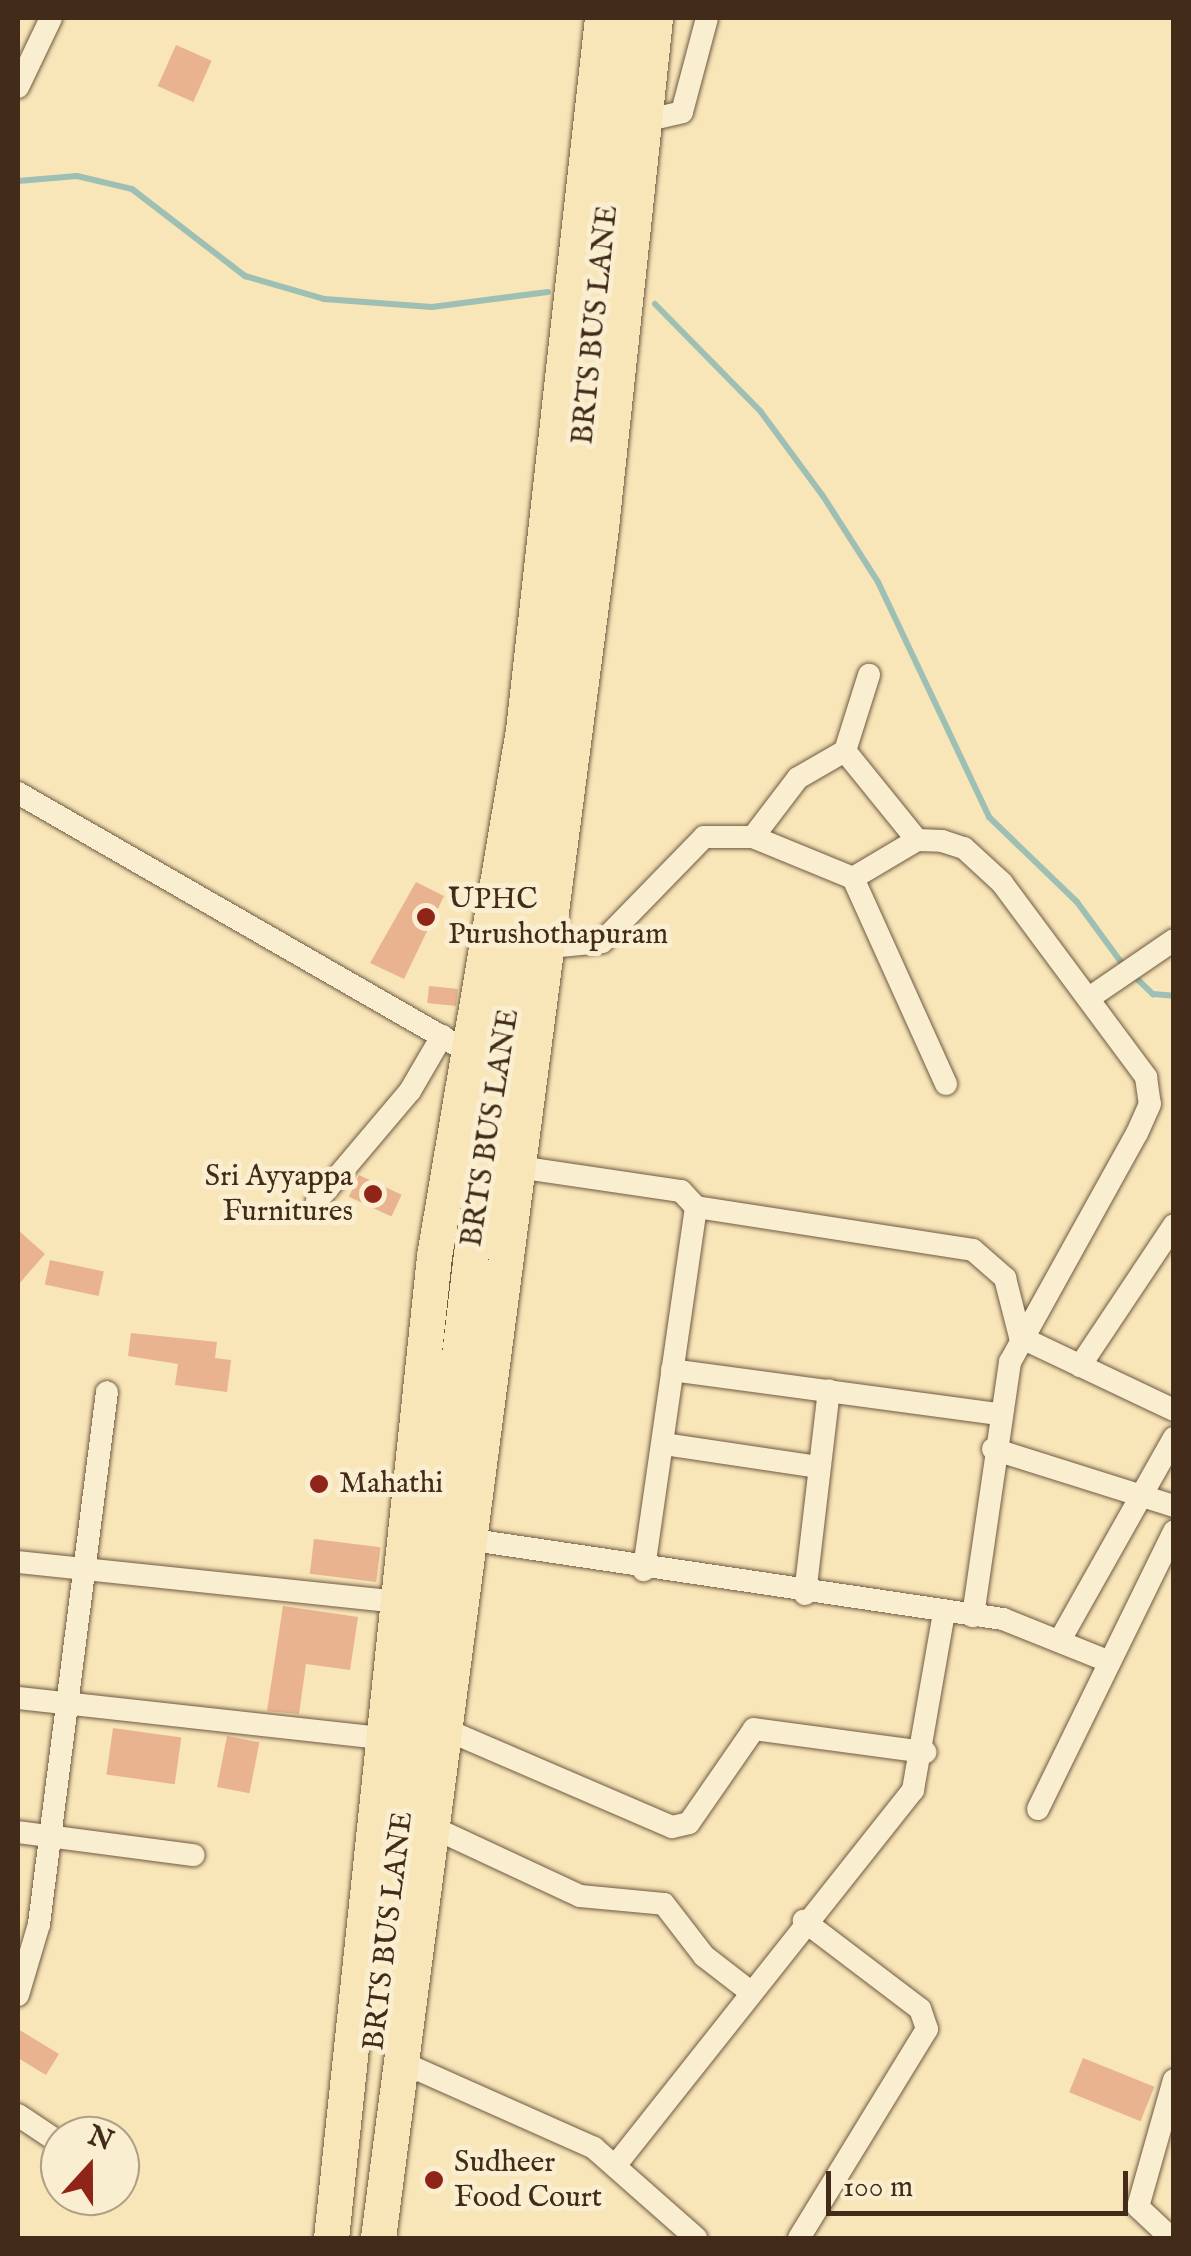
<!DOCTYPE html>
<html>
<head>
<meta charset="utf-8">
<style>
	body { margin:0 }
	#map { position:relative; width:1191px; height:2256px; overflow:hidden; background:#f8e5b8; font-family:"IM FELL English",serif }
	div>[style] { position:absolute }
	.stream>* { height:6px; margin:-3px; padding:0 3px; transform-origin:3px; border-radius:3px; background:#9ebfb3 }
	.building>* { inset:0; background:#e9b390; transform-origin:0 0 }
	.roads { filter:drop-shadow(0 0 2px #705a41) drop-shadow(0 0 2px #705a41) }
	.minor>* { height:22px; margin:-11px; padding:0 11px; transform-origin:11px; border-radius:11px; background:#faeed1 }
	.primary>* { height:35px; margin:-17.5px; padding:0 17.5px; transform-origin:17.5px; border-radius:17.5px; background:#f8e5b8 }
	.dots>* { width:28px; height:28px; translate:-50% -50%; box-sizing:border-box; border:5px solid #faeed1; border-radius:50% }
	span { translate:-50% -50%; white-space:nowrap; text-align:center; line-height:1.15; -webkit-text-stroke:10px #faeed1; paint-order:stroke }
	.street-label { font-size:30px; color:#422b19 }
	.poi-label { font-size:30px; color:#422b19 }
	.left { translate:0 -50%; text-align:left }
	.right { translate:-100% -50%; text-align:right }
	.frame { position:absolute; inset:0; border:20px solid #422b19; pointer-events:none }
	.north { position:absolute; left:40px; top:2116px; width:100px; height:100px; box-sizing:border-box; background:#faeed1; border:2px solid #b0a087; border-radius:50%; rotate:21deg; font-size:28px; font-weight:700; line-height:40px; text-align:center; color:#422b19 }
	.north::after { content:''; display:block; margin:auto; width:35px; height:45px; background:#8f2418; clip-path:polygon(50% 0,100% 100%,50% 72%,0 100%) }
	.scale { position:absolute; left:826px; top:2171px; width:302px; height:45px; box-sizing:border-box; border:5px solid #422b19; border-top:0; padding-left:12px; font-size:30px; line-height:35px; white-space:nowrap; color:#422b19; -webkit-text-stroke:8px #faeed1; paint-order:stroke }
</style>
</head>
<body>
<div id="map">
	<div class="stream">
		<i style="left:18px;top:181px;width:59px;rotate:-4.8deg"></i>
		<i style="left:77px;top:176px;width:57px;rotate:13.3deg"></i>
		<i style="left:132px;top:189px;width:143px;rotate:37.6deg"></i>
		<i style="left:245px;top:276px;width:82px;rotate:16.2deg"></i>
		<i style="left:324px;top:299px;width:108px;rotate:4.2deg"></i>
		<i style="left:432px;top:307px;width:117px;rotate:-7.4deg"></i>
		<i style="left:655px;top:304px;width:151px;rotate:45.5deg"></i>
		<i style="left:761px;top:412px;width:104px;rotate:53.6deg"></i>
		<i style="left:823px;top:496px;width:102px;rotate:57.4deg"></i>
		<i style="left:878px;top:582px;width:260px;rotate:64.7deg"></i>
		<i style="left:989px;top:817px;width:122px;rotate:44deg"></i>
		<i style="left:1077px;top:902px;width:79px;rotate:53.7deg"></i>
		<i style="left:1133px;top:975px;width:28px;rotate:44deg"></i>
		<i style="left:1153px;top:994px;width:21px;rotate:5deg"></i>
	</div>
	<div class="building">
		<i style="left:176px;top:45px;width:39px;height:45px;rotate:24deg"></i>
		<i style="clip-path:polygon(416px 882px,444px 896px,404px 979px,370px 963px)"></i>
		<i style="left:429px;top:986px;width:29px;height:17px;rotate:6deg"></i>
		<i style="left:359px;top:1175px;width:47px;height:24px;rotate:25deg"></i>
		<i style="clip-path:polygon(18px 1230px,45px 1254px,18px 1285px)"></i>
		<i style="left:50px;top:1260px;width:55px;height:25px;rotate:12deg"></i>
		<i style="clip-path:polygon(131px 1333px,217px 1342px,215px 1358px,231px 1360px,227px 1392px,175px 1385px,178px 1364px,128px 1356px)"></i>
		<i style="left:314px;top:1539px;width:67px;height:35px;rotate:7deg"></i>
		<i style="clip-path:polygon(283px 1606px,358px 1617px,350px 1670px,306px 1664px,299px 1714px,267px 1711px)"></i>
		<i style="left:113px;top:1728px;width:69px;height:47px;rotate:8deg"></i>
		<i style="left:227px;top:1736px;width:33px;height:52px;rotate:11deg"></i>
		<i style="clip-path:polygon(18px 2029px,59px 2054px,46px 2075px,18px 2058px)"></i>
		<i style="left:1083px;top:2058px;width:77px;height:37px;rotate:22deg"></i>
	</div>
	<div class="roads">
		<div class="minor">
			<i style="left:18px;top:87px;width:76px;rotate:-64.4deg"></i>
			<i style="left:644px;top:121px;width:39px;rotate:-13deg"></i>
			<i style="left:682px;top:112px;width:97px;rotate:-75.1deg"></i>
			<i style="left:845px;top:751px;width:114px;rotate:51deg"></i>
			<i style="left:18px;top:793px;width:524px;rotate:29.89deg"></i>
			<i style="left:753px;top:837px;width:74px;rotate:-52.7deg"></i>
			<i style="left:798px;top:778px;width:54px;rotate:-29.9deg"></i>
			<i style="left:845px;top:751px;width:80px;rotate:-72.5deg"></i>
			<i style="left:853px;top:878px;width:226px;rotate:65.7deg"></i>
			<i style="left:549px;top:947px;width:53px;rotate:-5.4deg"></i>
			<i style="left:602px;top:942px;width:146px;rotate:-45.8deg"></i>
			<i style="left:704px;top:837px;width:49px"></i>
			<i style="left:753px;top:837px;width:108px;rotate:22.3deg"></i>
			<i style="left:853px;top:878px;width:74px;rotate:-30.7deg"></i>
			<i style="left:917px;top:840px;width:25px;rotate:2deg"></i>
			<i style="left:942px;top:841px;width:23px;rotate:18deg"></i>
			<i style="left:964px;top:848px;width:52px;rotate:42.6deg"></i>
			<i style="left:1002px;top:883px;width:242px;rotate:53.4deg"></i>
			<i style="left:1146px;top:1077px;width:27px;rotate:82deg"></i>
			<i style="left:1150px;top:1104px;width:32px;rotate:114deg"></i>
			<i style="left:1137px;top:1133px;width:262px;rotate:119deg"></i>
			<i style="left:1010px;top:1362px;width:257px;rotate:98.3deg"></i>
			<i style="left:1089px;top:998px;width:103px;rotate:-34.3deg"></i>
			<i style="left:518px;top:1167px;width:165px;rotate:8.4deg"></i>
			<i style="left:681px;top:1191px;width:22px;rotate:47deg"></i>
			<i style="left:696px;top:1207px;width:367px;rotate:98.2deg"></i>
			<i style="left:317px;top:1201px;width:144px;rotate:-49.8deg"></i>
			<i style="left:410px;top:1091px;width:64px;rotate:-59.8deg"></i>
			<i style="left:696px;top:1207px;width:280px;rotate:8.8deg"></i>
			<i style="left:973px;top:1250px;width:43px;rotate:41.2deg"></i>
			<i style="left:1005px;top:1278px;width:61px;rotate:75.7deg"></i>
			<i style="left:1020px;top:1337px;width:170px;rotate:25.4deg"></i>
			<i style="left:1080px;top:1366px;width:169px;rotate:-56.3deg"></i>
			<i style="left:672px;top:1370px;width:328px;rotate:7.7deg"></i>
			<i style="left:664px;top:1444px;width:156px;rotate:8.5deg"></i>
			<i style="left:993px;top:1449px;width:190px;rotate:17.5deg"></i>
			<i style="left:473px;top:1540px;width:536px;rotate:8.48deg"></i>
			<i style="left:1003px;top:1619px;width:115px;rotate:21.9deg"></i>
			<i style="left:18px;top:1562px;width:391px;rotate:6deg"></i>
			<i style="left:805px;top:1594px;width:205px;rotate:-83.3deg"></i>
			<i style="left:1060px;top:1640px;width:232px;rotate:-60.6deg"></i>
			<i style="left:18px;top:1698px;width:372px;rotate:6.3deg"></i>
			<i style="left:449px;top:1731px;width:243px;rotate:23.3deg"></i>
			<i style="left:672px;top:1827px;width:17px;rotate:-13deg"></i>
			<i style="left:689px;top:1823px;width:114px;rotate:-55.3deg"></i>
			<i style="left:754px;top:1729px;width:173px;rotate:7.7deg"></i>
			<i style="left:1038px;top:1809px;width:309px;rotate:-63.9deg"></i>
			<i style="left:434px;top:1828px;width:161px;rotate:25deg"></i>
			<i style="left:580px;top:1896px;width:84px;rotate:5.4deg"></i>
			<i style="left:664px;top:1904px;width:66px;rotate:52.4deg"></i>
			<i style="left:704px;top:1956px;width:56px;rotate:37.7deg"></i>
			<i style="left:18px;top:1832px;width:177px;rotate:7.5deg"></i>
			<i style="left:18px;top:1995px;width:74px;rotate:-73.5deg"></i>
			<i style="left:39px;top:1924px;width:536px;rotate:-82.72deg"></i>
			<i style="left:401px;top:2062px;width:211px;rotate:24deg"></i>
			<i style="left:594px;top:2148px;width:136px;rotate:41.4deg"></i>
			<i style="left:18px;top:2115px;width:50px;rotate:33.7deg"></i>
			<i style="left:615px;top:2166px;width:480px;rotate:-51.6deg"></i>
			<i style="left:913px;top:1790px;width:180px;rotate:-80.1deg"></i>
			<i style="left:799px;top:2238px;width:245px;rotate:-58.5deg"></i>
			<i style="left:927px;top:2029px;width:21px;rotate:-109deg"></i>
			<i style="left:920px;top:2009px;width:146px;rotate:-142.8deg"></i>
			<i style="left:1171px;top:2238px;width:45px;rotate:-136.8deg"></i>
			<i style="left:1138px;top:2207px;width:132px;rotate:-74.2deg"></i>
		</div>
		<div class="primary">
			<i style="left:383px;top:1994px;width:745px;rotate:-83.22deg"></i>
			<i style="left:471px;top:1254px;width:659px;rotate:-81.54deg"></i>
			<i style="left:568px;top:602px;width:587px;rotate:-84.23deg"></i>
			<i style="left:331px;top:2238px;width:987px;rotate:-84.01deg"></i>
			<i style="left:434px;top:1256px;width:533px;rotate:-80.4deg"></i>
			<i style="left:523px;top:730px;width:716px;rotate:-83.67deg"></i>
			<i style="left:378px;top:2238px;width:1725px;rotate:-82.57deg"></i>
			<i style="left:601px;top:527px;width:512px;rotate:-83.94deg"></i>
		</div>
	</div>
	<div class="dots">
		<i style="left:426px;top:917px;background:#8f2418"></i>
		<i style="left:373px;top:1194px;background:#8f2418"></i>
		<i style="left:319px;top:1484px;background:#8f2418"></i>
		<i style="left:434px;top:2180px;background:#8f2418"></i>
	</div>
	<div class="street-label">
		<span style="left:596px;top:325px;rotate:-84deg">BRTS BUS LANE</span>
		<span style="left:491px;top:1128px;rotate:-81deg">BRTS BUS LANE</span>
		<span style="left:389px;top:1931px;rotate:-83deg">BRTS BUS LANE</span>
	</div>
	<div class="poi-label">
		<span class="left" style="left:448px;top:917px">UPHC<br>Purushothapuram</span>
		<span class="right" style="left:353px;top:1194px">Sri Ayyappa<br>Furnitures</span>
		<span class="left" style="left:339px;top:1484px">Mahathi</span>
		<span class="left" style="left:454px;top:2180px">Sudheer<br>Food Court</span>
	</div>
	<div class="frame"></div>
	<div class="north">N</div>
	<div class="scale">100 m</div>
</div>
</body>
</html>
